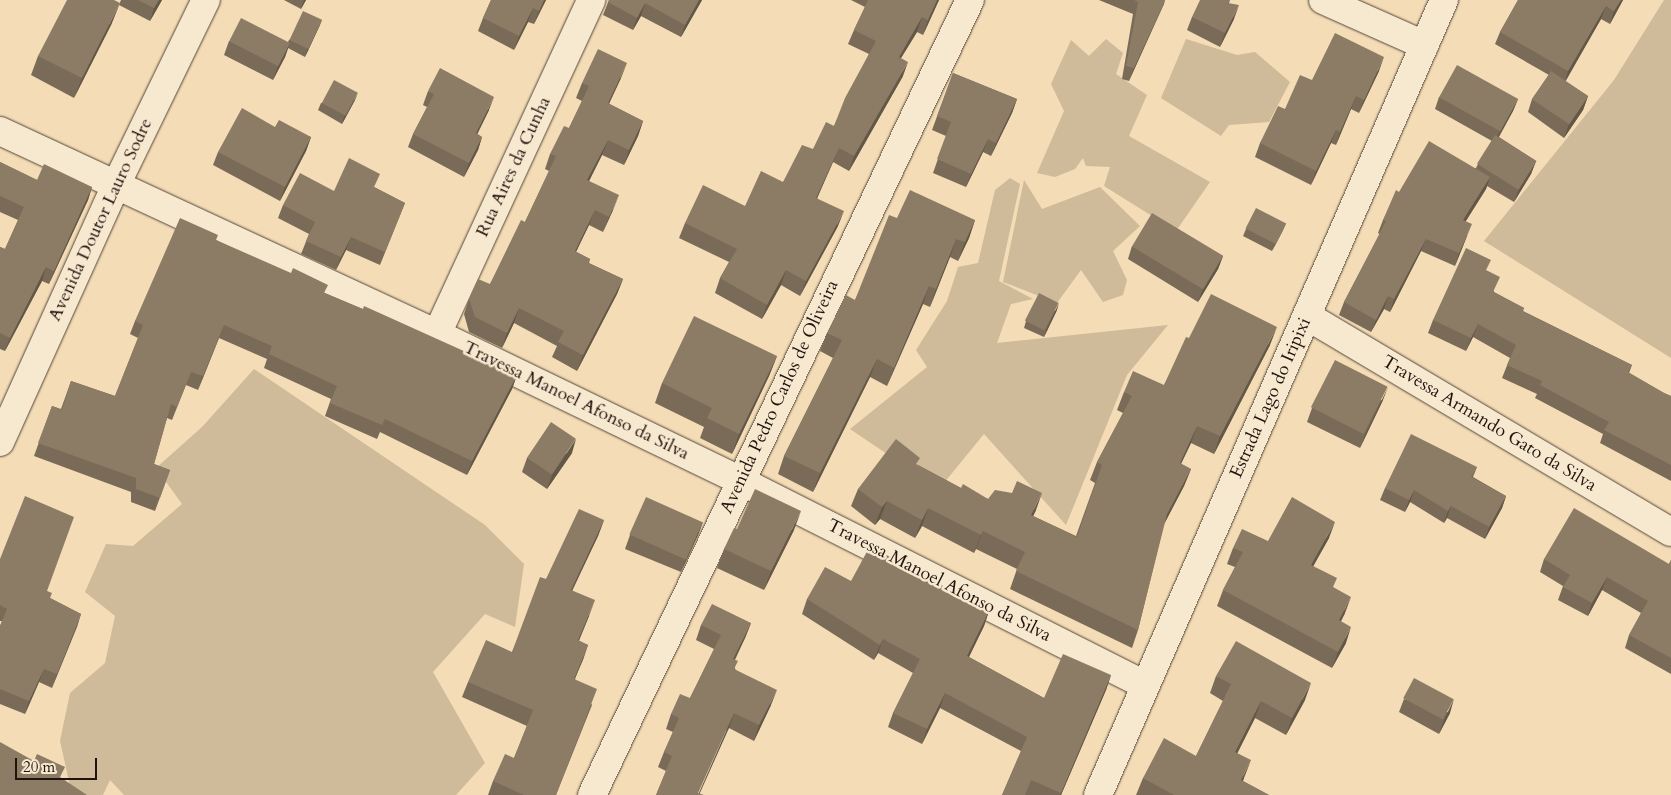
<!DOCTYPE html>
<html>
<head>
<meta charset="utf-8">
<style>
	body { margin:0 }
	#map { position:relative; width:1671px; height:795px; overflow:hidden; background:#f3dcb6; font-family:Cardo,serif }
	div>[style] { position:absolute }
	.green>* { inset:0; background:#cfba99 }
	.roads { filter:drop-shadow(0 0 1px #544537) drop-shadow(0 0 1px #544537) }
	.minor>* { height:28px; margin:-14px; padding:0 14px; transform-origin:14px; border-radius:14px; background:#f7e8d0 }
	.tertiary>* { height:28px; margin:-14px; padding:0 14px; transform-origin:14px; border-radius:14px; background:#f7e8d0 }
	.wall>* { inset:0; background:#796b57 }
	.shaded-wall>* { inset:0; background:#635747 }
	.building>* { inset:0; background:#8d7c65; transform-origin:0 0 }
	span { translate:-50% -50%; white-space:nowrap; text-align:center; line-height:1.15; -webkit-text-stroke:5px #f7e8d0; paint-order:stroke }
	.street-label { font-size:18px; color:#1f130d }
	.scale { position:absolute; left:15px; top:758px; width:82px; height:22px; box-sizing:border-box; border:2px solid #1f130d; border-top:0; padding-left:6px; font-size:15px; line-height:18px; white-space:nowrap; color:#1f130d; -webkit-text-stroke:4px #f7e8d0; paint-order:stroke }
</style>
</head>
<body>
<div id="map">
	<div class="green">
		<i style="clip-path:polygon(1664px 0,1671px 0,1671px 358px,1484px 241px,1614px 80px)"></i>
		<i style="clip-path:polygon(1106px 39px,1123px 53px,1116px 74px,1147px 95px,1129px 136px,1210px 182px,1176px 231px,1104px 186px,1110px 167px,1086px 166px,1083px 158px,1075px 169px,1055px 177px,1037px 173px,1064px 111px,1051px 84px,1071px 40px,1089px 56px)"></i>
		<i style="clip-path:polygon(1186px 39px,1237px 55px,1255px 52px,1290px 82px,1269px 122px,1229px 125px,1221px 136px,1161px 98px)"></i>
		<i style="clip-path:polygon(1010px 178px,1020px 184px,999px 281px,1033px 299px,1011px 304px,997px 343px,1168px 325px,1127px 375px,1066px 525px,984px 434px,939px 489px,850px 429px,927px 367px,916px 350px,947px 301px,958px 267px,978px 263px,995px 190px)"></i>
		<i style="clip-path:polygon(1024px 180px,1042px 209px,1100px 187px,1140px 226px,1113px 251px,1127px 280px,1123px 295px,1103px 302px,1081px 270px,1057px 303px,1003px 282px)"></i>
		<i style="clip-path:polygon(254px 369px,485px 525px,524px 564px,515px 627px,485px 614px,433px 672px,485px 763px,456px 795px,124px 795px,110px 780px,103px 795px,72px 795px,60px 741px,70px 693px,105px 663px,115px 616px,85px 592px,106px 544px,133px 546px,182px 504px,156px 468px,202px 427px)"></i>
	</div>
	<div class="roads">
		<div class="minor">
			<i style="left:1323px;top:0;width:111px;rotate:24deg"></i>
			<i style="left:0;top:131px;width:482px;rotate:24.9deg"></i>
			<i style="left:437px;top:334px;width:338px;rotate:25.8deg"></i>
			<i style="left:741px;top:481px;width:453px;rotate:26.8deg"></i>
			<i style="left:1307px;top:316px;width:423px;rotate:30.7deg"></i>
			<i style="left:437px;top:334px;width:368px;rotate:-65.2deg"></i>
			<i style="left:592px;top:795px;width:880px;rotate:-64.57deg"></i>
		</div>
		<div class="tertiary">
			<i style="left:0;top:442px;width:280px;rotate:-65.7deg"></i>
			<i style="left:115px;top:187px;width:208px;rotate:-64.1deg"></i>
			<i style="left:1098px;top:795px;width:867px;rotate:-66.48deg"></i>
		</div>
	</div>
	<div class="wall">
		<i style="clip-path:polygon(121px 0,162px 0,150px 21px,119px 5px)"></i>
		<i style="clip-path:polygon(284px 0,306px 0,301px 9px)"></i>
		<i style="clip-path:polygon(491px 0,546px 0,534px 24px,528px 22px,514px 50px,478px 31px,483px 18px)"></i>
		<i style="clip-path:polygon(609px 0,702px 0,681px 37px,641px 16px,633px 30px,603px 15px)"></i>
		<i style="clip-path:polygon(851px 0,939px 0,923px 35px,917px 32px,901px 58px,903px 76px,849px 171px,833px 162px,817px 198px,838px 226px,800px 296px,781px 285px,762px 319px,715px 293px,720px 278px,729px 262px,679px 238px,685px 223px,745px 206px,783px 182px,834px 126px,869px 54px,848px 44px,854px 30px,865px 7px)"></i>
		<i style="clip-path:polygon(1099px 0,1165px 0,1129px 81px,1122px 79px,1133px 14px)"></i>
		<i style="clip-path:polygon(1230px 0,1229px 3px,1234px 19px,1220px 47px,1187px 30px,1192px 17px)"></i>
		<i style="clip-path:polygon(1518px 0,1623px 0,1610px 24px,1601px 19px,1565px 81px,1588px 96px,1583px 110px,1564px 138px,1528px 112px,1532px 99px,1549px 75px,1495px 44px,1500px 32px)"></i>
		<i style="clip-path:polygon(322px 20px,319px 27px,305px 57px,288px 48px,285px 57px,273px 80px,224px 55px,229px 41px,288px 42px,289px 40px)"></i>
		<i style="clip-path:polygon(112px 23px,74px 98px,31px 75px,38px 56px)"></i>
		<i style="clip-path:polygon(1379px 71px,1359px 113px,1351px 109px,1336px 145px,1331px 143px,1311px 185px,1255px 157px,1260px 143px,1285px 109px,1312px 80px)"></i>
		<i style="clip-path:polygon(953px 73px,1017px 99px,1012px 113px,991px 156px,983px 152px,966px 187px,933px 173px,946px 136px,932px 130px)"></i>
		<i style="clip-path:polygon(621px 78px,609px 104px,643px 121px,638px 136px,624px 165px,602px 155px,589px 181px,613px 210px,603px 232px,589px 225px,576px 252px,590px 259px,589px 263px,623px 279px,617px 294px,577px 371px,552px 357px,557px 346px,514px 323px,502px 348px,469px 332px,464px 314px,469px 299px,490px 284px,525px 222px,549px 171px,545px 169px,550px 154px,569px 128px,582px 101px,576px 98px,582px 83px)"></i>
		<i style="clip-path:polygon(428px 91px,489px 110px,477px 134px,482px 137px,478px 150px,464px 177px,408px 147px,413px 134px,427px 107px,423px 105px)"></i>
		<i style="clip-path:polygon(1439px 97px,1518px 99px,1513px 111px,1499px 137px,1536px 161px,1531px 174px,1514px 202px,1487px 186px,1486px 189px,1466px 221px,1467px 236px,1455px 266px,1421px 251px,1390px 312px,1384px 309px,1371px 332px,1339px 315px,1344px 302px,1380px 234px,1378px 233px,1383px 220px,1399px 192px,1476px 168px,1478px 164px,1492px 141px,1435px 109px)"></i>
		<i style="clip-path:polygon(355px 100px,342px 124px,318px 110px,321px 103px)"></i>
		<i style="clip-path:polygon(275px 127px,311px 137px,306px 151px,280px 201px,213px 165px,218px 152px)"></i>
		<i style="clip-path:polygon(0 162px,37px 180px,92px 187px,88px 200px,49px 284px,42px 281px,5px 351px,0 349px,0 247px,5px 249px,18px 220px,0 212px)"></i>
		<i style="clip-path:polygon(374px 187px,405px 203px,380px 265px,346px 250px,336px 270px,301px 254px,309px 234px,278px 218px,283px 205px,334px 191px)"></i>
		<i style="clip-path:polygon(897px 218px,975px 220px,969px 238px,958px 261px,950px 257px,930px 307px,923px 304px,887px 386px,870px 377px,813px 492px,778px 474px,784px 456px,833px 358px,820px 351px,827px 333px,855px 300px)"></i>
		<i style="clip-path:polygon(1246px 229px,1283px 230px,1272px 251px,1243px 236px)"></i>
		<i style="clip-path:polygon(216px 240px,325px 293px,517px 375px,512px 389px,467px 475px,380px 432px,377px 439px,325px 416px,331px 399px,264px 368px,267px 359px,219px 338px,198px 390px,186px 385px,172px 420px,167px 418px,154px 464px,170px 470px,155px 511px,131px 502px,131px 492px,34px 456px,52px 406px,61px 409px,71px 381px,115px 396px,138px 338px,130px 334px,135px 321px)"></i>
		<i style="clip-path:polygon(1132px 246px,1223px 256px,1218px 269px,1198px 302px,1128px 259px)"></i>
		<i style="clip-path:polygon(1487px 271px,1494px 292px,1524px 308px,1523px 311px,1632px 365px,1629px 373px,1664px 393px,1671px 396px,1671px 481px,1600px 443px,1603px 434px,1535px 398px,1537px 394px,1502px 378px,1510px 358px,1473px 337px,1466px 351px,1428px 333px,1433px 320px)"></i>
		<i style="clip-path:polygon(1057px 310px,1044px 337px,1024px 328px,1026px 321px)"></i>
		<i style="clip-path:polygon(1189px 338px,1270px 345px,1214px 454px,1191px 443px,1181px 464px,1191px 469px,1184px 486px,1164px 524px,1138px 630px,1132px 648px,1010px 589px,1017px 569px,976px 549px,974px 553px,922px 526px,915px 538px,880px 519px,875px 525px,851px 506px,858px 489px,918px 465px,961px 488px,988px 499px,1036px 510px,1033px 516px,1076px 536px,1095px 483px,1090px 480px,1097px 462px,1123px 413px,1117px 410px,1124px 392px,1164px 385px)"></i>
		<i style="clip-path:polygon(777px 356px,769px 376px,732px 454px,700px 438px,704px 427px,655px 403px,662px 383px)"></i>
		<i style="clip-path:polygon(1383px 400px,1360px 448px,1307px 422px,1312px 408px)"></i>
		<i style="clip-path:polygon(572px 453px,547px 489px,522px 472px,527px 458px)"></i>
		<i style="clip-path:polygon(1477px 467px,1473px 477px,1506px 496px,1502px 508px,1485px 539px,1447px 518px,1444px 523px,1410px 502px,1405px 512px,1380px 500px,1385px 488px)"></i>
		<i style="clip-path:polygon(604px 520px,598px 536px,572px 590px,589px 616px,579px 641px,588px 645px,575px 679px,592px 705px,556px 795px,488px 795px,493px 781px,514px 758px,527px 726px,462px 697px,468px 682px,512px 652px,546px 579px)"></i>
		<i style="clip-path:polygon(703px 522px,698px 535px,681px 572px,625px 549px,630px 535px)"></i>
		<i style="clip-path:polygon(737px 529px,794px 530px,764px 590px,717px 568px,724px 549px)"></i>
		<i style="clip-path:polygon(1329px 538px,1313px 566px,1333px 587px,1345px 613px,1341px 621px,1346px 643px,1332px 668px,1217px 606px,1223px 590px,1235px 567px,1227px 564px,1233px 548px,1268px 541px)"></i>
		<i style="clip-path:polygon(0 559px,47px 591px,50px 598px,81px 614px,52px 688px,39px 682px,25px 714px,0 704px,0 626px,2px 621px,0 621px)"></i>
		<i style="clip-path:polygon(1544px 559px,1669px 564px,1671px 560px,1671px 674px,1625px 648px,1629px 635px,1641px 613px,1602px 590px,1588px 616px,1558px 600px,1563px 586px,1540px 572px)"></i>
		<i style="clip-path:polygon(851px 581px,989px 611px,984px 626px,969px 657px,1044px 698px,1111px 675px,1106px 690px,1061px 795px,1002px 795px,1021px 751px,940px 708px,922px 744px,888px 727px,893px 713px,913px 673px,878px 653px,874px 660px,802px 614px,807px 599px)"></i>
		<i style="clip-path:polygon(751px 623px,745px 638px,735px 660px,735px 669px,771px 705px,754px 741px,729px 728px,656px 795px,666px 771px,658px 767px,664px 752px,673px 732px,666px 729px,671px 714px,690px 698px,714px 649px,696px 640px,701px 625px)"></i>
		<i style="clip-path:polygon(1216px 676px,1305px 700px,1286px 735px,1255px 718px,1237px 753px,1244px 778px,1243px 781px,1269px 795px,1136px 795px,1143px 778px,1196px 756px,1223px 701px,1210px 693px)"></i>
		<i style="clip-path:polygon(1404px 699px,1450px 713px,1439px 734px,1399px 712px)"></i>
	</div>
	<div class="shaded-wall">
		<i style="clip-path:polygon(159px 0,162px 0,150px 21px,154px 8px)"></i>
		<i style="clip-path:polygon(304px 0,306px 0,301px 9px)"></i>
		<i style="clip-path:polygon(544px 0,546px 0,534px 24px,539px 11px)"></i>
		<i style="clip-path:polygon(699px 0,702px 0,681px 37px,685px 25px)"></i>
		<i style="clip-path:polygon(937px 0,939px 0,923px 35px,928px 20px)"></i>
		<i style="clip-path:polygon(1165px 0,1164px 4px,1129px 81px,1134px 68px)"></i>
		<i style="clip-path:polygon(1621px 0,1623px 0,1610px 24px,1614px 11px)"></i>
		<i style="clip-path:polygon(120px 3px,112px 23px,74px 98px,82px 78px)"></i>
		<i style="clip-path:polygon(645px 3px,641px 16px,633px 30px,637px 18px)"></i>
		<i style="clip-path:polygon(1239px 5px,1234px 19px,1220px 47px,1225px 33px)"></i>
		<i style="clip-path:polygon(1606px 6px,1601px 19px,1564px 84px,1568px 71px)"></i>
		<i style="clip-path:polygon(533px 8px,528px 22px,514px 50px,519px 36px)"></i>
		<i style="clip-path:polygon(922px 17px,917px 32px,893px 71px,899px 57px)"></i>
		<i style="clip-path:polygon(322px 20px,319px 27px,305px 57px,307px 50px)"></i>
		<i style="clip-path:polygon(290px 43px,285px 57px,273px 80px,278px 66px)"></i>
		<i style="clip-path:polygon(1384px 57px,1379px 71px,1359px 113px,1364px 100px)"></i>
		<i style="clip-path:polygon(908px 62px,903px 76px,849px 171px,854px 156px)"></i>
		<i style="clip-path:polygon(627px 63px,621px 78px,602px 118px,608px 103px)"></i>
		<i style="clip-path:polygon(358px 93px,355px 100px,342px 124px,344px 117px)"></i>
		<i style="clip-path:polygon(1356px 96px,1351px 109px,1336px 145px,1340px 132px)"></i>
		<i style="clip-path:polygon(1588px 96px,1583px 110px,1564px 138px,1569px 124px)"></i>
		<i style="clip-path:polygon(494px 97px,489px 110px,471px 147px,476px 133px)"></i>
		<i style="clip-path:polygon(1017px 99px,1012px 113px,991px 156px,996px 143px)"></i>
		<i style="clip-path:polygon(1518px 99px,1513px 111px,1495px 143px,1500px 131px)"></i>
		<i style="clip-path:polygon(643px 121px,638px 136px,624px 165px,629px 150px)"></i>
		<i style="clip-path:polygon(1336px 130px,1331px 143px,1311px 185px,1316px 171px)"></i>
		<i style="clip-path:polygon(311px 137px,306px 151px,280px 201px,285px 187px)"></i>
		<i style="clip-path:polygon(482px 137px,478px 150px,464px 177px,469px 163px)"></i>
		<i style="clip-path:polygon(988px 139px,983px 152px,966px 187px,971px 174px)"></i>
		<i style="clip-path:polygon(608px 140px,602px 155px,582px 195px,587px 180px)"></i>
		<i style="clip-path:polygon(839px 148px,833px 162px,811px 212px,816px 198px)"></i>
		<i style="clip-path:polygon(1536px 161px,1531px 174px,1514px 202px,1519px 189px)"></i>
		<i style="clip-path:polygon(1490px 177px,1486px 189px,1458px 233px,1463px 220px)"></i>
		<i style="clip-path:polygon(92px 187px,88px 200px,49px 284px,54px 271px)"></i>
		<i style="clip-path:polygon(619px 195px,613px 210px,603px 232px,609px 217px)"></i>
		<i style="clip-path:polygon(595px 210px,589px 225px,569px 266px,575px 251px)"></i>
		<i style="clip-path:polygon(844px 211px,838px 226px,800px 296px,806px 281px)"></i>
		<i style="clip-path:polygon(975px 220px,969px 238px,958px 261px,965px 242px)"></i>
		<i style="clip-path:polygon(1286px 223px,1283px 230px,1272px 251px,1275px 244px)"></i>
		<i style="clip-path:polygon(1472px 224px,1467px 236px,1455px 266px,1459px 253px)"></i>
		<i style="clip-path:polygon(351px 237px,346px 250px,336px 270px,341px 257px)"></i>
		<i style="clip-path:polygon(956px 239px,950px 257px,930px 307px,936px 289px)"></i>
		<i style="clip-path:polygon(1426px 239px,1421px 251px,1390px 312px,1394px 299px)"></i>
		<i style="clip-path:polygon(1223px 256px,1218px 269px,1198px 302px,1203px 289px)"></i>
		<i style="clip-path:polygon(46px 267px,42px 281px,5px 351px,10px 338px)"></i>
		<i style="clip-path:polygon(786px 270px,781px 285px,762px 319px,767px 305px)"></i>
		<i style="clip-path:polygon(623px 279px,617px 294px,577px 371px,583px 355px)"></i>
		<i style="clip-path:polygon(929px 286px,923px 304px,887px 386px,894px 368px)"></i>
		<i style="clip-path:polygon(1388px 296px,1384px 309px,1371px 332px,1376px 320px)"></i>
		<i style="clip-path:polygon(1059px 303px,1057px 310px,1044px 337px,1046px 330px)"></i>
		<i style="clip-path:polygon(519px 308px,514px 323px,502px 348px,507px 333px)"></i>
		<i style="clip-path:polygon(1478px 324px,1473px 337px,1466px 351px,1471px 338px)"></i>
		<i style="clip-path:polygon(224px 325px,219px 338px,198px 390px,203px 376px)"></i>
		<i style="clip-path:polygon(1277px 327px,1270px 345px,1214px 454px,1220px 436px)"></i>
		<i style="clip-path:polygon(777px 356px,769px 376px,732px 454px,739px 434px)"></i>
		<i style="clip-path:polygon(877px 359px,870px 377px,813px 492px,820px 473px)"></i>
		<i style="clip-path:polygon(517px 375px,512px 389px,467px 475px,472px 461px)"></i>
		<i style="clip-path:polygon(1388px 387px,1383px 400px,1360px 448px,1365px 435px)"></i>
		<i style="clip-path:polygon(1197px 426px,1191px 443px,1173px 480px,1180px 463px)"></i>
		<i style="clip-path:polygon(576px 439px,572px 453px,547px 489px,552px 475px)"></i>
		<i style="clip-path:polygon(1191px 469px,1184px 486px,1160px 532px,1167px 514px)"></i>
		<i style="clip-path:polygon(1414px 490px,1410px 502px,1405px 512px,1409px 500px)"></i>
		<i style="clip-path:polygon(1042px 493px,1036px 510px,1025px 533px,1031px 515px)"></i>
		<i style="clip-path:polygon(1506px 496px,1502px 508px,1485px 539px,1489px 527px)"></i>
		<i style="clip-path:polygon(887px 501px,880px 519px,875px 525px,882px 507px)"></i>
		<i style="clip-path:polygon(1451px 506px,1447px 518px,1444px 523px,1448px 511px)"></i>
		<i style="clip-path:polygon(928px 508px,922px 526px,915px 538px,922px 520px)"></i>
		<i style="clip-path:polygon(801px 511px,794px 530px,764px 590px,771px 571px)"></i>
		<i style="clip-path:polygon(604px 520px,598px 536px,565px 606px,571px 590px)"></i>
		<i style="clip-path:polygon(703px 522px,698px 535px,681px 572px,686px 559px)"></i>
		<i style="clip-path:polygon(1335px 522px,1329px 538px,1305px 581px,1311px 565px)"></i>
		<i style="clip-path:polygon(983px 531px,976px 549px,974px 553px,981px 535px)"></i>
		<i style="clip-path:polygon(1607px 577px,1602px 590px,1588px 616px,1592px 603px)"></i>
		<i style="clip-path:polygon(1351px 597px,1345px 613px,1333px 637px,1339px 620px)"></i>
		<i style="clip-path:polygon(595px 600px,589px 616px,572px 656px,578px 640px)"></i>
		<i style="clip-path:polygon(989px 611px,984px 626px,962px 671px,967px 656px)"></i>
		<i style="clip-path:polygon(81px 614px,77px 627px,52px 688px,57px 674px)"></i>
		<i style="clip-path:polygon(751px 623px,745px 638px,727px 674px,733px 659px)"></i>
		<i style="clip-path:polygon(1351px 627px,1346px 643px,1332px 668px,1338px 652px)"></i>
		<i style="clip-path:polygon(883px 639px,878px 653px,874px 660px,880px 645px)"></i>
		<i style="clip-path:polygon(588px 645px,583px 660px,568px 694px,574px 679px)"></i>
		<i style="clip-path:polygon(44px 669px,39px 682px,25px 714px,29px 701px)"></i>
		<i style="clip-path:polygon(1111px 675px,1106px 690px,1061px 795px,1060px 795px)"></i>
		<i style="clip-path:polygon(1311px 683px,1305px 700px,1286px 735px,1292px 718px)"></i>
		<i style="clip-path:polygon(777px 690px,771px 705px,754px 741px,759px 725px)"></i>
		<i style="clip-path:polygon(945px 693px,940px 708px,922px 744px,927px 729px)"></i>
		<i style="clip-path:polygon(1454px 699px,1450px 713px,1439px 734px,1444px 720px)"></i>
		<i style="clip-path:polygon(1261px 701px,1255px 718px,1229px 770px,1235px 752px)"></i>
		<i style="clip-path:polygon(734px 713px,729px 728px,699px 795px,698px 795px)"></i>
		<i style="clip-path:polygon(1251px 760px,1244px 778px,1236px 795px,1241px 780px)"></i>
	</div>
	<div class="building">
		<i style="clip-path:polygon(67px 0,114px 0,120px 3px,82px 78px,38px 56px)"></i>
		<i style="clip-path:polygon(138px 0,159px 0,154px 8px)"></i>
		<i style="clip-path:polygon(491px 0,544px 0,539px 11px,533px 8px,519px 36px,483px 18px)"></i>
		<i style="clip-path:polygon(609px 0,699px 0,685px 25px,645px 3px,637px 18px,608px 2px)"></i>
		<i style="clip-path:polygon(868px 0,937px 0,928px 20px,922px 17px,899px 57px,908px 62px,854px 156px,839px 148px,816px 198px,844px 211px,806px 281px,786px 270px,767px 305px,720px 278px,737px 249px,685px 223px,703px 185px,745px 206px,761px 171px,783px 182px,802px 145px,813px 149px,826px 122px,834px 126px,845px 98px,876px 41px,854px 30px)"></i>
		<i style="clip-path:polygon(1134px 0,1165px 0,1134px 68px,1126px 66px,1138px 2px)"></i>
		<i style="clip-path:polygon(1200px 0,1230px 0,1228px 3px,1239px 5px,1225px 33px,1192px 17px)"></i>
		<i style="clip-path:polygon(1518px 0,1621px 0,1614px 11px,1606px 6px,1568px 71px,1500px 32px)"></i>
		<i style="left:303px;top:11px;width:21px;height:32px;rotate:25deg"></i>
		<i style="left:241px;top:18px;width:55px;height:26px;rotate:27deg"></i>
		<i style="clip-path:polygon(1335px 33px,1384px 57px,1364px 100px,1356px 96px,1340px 132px,1336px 130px,1316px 171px,1260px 143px,1278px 106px,1285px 109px,1300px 75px,1312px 80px)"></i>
		<i style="clip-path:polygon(598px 49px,627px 63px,608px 103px,643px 121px,629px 150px,608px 140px,587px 180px,619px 195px,609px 217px,595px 210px,575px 251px,590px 259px,588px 263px,623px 279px,583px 355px,558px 342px,564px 331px,519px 308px,507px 333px,475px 317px,469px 299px,478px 279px,490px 284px,521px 220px,525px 222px,556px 156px,550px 154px,564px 126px,569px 128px,589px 86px,582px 83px)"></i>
		<i style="left:1457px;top:65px;width:70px;height:37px;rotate:29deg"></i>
		<i style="clip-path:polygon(440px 68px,494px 97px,476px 133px,482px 137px,469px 163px,413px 134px,434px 94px,428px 91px)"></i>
		<i style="left:1551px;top:71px;width:45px;height:34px;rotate:34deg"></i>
		<i style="clip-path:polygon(953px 73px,1017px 99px,996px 143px,988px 139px,971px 174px,937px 159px,951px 122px,937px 116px)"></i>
		<i style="left:334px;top:80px;width:27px;height:26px;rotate:28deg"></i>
		<i style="clip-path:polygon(242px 108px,275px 127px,279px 120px,311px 137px,285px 187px,218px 152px)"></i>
		<i style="left:1495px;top:135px;width:49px;height:34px;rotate:32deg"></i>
		<i style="clip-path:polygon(1429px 141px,1490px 177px,1463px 220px,1472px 224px,1459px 253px,1426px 239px,1394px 299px,1388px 296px,1376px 320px,1344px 302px,1386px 221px,1383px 220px,1396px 190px,1399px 192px)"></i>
		<i style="clip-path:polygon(349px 158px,380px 174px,374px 187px,405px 203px,385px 252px,351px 237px,341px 257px,306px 241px,315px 222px,283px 205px,300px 173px,334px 191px)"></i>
		<i style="clip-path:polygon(0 162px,37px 180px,44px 164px,92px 187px,54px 271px,46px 267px,10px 338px,0 333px,0 247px,5px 249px,24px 207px,0 196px)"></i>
		<i style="clip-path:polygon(910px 190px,975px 220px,965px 242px,956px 239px,936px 289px,929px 286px,894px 368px,877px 359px,820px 473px,784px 456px,842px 340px,827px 333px,846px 295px,855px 300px,889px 215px,897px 218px)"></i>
		<i style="left:1256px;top:208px;width:34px;height:23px;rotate:27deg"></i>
		<i style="left:1152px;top:213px;width:83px;height:39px;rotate:31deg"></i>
		<i style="clip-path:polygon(180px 218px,218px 235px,216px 240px,291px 273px,293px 268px,328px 285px,324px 293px,363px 309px,364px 306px,517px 375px,472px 461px,385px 419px,382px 425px,330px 403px,337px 386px,269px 354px,272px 346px,224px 325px,203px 376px,191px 372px,177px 407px,171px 404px,154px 464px,170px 470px,160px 498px,136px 489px,136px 478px,38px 443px,52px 406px,62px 410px,71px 381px,115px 396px,143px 325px,135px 321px)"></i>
		<i style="clip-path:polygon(1466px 248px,1491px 260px,1486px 270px,1500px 277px,1493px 292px,1524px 308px,1522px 311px,1632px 365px,1628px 372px,1664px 393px,1671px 396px,1671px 465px,1604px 430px,1609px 422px,1540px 385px,1542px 381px,1507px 365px,1516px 345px,1478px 324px,1471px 338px,1433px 320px)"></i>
		<i style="left:1039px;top:293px;width:22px;height:31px;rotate:27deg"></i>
		<i style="clip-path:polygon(1211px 294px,1277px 327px,1220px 436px,1197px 426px,1180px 463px,1191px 469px,1167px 514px,1138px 630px,1016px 571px,1025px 552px,983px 531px,981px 535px,928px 508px,922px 520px,887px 501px,882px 507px,858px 489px,896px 439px,920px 458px,916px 464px,961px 488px,963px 484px,988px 499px,995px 490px,1012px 493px,1017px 481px,1042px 493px,1031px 515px,1077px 537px,1102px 465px,1097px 462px,1132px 396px,1124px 392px,1133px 371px,1164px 385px,1186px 337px,1189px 338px)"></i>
		<i style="clip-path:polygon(694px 316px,777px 356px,739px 434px,707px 418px,712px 408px,662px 383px)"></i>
		<i style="left:1335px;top:360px;width:59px;height:53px;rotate:27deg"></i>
		<i style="left:551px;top:422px;width:30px;height:43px;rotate:34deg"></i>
		<i style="clip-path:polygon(1411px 434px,1477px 467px,1471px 477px,1506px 496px,1489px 527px,1451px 506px,1448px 511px,1414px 490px,1409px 500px,1385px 488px)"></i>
		<i style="clip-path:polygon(755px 489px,801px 511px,771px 571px,724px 549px,734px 528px,737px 529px)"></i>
		<i style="clip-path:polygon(25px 496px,74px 517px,47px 591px,52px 593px,50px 598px,81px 614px,57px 674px,44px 669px,29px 701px,0 689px,0 626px,7px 609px,0 605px,0 559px)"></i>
		<i style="left:646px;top:497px;width:62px;height:41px;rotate:24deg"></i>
		<i style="clip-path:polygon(1292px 497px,1335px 522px,1311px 565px,1337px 578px,1333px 587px,1351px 597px,1339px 620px,1351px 627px,1338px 652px,1223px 590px,1243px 552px,1233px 548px,1242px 529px,1268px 541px)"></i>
		<i style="clip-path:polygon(1574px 508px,1669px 564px,1671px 560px,1671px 658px,1629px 635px,1648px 601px,1607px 577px,1592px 603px,1563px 587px,1570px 575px,1544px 559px)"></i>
		<i style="clip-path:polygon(579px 509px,604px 520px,571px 590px,595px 600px,578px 640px,588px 645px,574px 679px,597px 689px,556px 795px,524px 795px,493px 781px,505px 754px,514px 758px,533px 710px,468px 682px,486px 640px,512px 652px,540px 577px,546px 579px)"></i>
		<i style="clip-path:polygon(870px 546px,989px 611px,967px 656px,1044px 698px,1063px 654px,1111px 675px,1061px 793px,1031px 780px,1025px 795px,1002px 795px,1027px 737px,945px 693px,927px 729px,893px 713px,920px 659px,883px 639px,880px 645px,807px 599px,825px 567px,851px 581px)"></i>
		<i style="clip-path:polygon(712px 604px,751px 623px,733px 659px,738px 661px,734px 669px,777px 690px,759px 725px,734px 713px,698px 793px,704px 795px,656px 795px,672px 756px,664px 752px,679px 718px,671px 714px,680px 694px,690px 698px,721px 635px,701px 625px)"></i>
		<i style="clip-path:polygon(1236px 641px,1311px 683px,1292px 718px,1261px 701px,1235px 752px,1251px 760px,1241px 780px,1269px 795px,1174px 795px,1143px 778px,1164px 738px,1196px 756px,1231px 684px,1216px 676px)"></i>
		<i style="left:1414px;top:678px;width:45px;height:23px;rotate:28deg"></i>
		<i style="clip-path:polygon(0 742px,34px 761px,37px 754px,65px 767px,60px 777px,87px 795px,0 795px)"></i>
	</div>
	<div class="street-label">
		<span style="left:514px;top:167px;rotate:-65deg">Rua Aires da Cunha</span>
		<span style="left:101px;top:220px;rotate:-65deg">Avenida Doutor Lauro Sodre</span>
		<span style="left:780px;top:397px;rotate:-65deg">Avenida Pedro Carlos de Oliveira</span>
		<span style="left:1271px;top:398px;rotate:-66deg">Estrada Lago do Iripixi</span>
		<span style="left:576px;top:401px;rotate:26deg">Travessa Manoel Afonso da Silva</span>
		<span style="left:1489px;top:424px;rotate:31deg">Travessa Armando Gato da Silva</span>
		<span style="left:939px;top:581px;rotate:27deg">Travessa Manoel Afonso da Silva</span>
	</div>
	<div class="scale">20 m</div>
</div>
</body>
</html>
